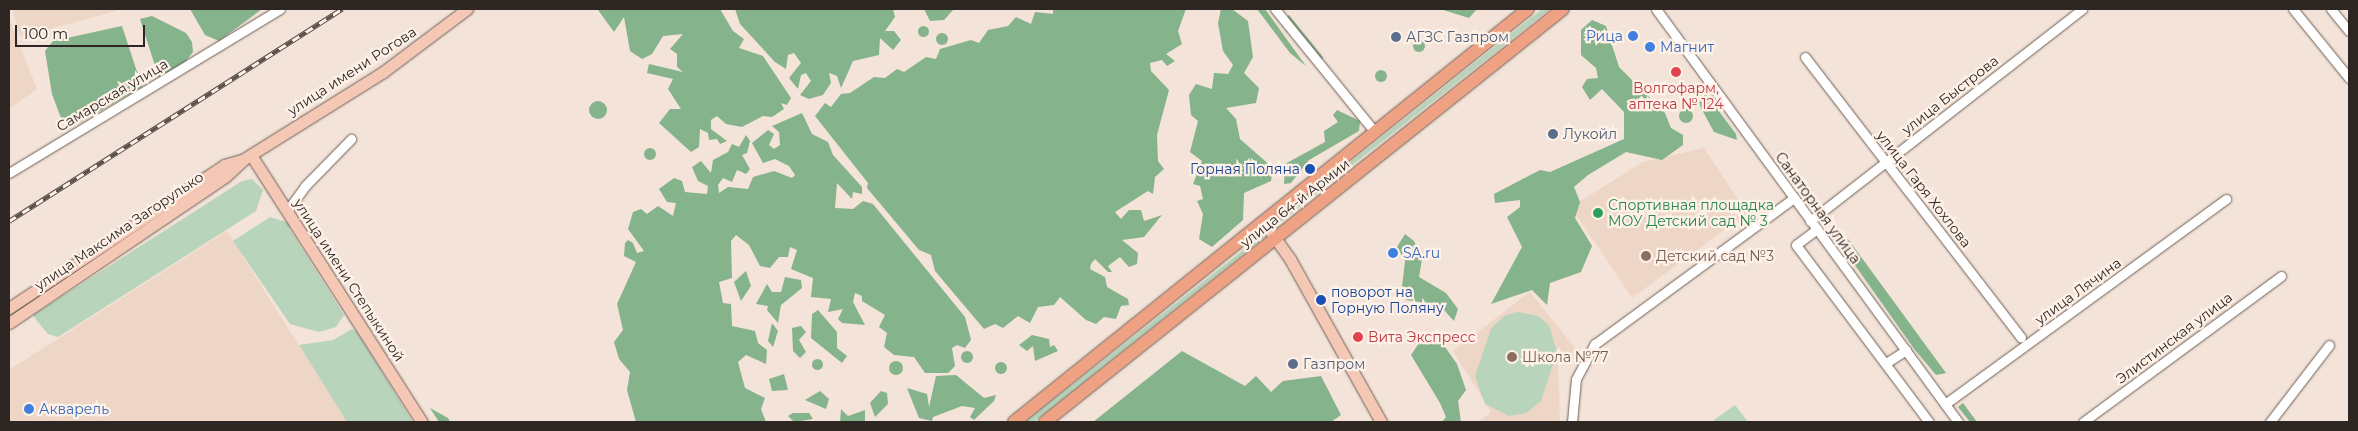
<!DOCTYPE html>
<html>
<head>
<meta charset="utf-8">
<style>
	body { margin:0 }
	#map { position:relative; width:2358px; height:431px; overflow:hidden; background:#f3e3d8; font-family:Montserrat,sans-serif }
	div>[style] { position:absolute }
	.built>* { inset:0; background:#eed6c7 }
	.green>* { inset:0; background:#b8d4bb }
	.forest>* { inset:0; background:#85b38b }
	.round { border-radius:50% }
	.roads { filter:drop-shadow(0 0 1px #6d5f56) drop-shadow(0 0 1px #6d5f56) }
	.minor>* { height:9px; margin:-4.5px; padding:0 4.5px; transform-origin:4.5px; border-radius:4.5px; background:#fff }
	.major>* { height:11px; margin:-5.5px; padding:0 5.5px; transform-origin:5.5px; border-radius:5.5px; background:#f5c7b5 }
	.highway>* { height:12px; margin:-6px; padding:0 6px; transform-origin:6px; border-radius:6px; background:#efa283 }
	.rail>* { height:4.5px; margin-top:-2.25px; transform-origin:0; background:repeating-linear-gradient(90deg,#fef1e8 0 8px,#5a514c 0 16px); box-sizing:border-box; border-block:1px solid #5a514c }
	.dots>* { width:14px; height:14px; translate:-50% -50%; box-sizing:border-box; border:2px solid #fef1e8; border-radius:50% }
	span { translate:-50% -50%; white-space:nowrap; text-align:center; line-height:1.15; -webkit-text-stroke:4.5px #fef1e8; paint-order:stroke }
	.shop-label { font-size:14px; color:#366cbe }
	.right { translate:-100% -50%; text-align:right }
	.left { translate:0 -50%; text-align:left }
	.service-label { font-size:14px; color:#4e5e75 }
	.street-label { font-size:14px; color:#2d2623 }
	.health-label { font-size:14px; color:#be3a42 }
	.transit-label { font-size:14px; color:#164399 }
	.leisure-label { font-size:14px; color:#27864d }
	.education-label { font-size:14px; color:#785e54 }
	.frame { position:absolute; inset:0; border:10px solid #2d2623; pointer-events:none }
	.scale { position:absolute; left:15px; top:25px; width:130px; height:22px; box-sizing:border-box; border:2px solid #2d2623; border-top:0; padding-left:6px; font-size:15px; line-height:18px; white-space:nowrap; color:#2d2623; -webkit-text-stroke:4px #fef1e8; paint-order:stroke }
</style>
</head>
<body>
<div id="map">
	<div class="built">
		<i style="clip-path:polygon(12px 9px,123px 9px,20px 37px)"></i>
		<i style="clip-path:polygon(11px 23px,37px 89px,9px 109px,9px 24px)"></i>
		<i style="clip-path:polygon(1704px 148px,1747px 213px,1632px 298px,1571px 207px,1643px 162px)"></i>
		<i style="clip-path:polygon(227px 231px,347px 422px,9px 422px,9px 370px)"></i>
		<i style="clip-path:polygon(1530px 292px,1576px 349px,1558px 363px,1560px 422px,1478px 422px,1491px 412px,1453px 351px)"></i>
	</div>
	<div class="green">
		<i style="clip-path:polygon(1542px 9px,1550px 9px,1279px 223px,1278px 220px)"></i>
		<i style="clip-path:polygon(252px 179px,263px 190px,256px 211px,58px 337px,48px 334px,37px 321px,33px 315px,242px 181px)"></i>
		<i style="clip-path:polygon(270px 217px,292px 224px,289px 228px,344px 315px,336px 327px,319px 332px,290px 324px,233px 241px)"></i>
		<i style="clip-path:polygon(1267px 235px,1034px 422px,1025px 422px,1261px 236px)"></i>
		<i style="clip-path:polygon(1518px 312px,1538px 316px,1549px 325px,1557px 352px,1541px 401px,1526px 413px,1509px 416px,1485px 404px,1475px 376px,1491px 329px,1504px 316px)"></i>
		<i style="clip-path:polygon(352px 329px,357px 332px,413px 422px,347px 422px,299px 345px,333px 340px)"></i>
		<i style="clip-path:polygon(1735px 405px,1748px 422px,1716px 422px,1714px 420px)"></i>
	</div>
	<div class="forest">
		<i style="clip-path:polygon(190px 9px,262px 9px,219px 41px,205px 35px)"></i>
		<i style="clip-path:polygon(720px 9px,733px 31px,744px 39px,739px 48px,763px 56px,791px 98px,787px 105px,781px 103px,784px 109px,772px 117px,763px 116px,742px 127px,726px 124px,717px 116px,711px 120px,711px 129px,727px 141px,720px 144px,717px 139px,709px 140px,708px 133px,700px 129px,699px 147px,691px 152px,659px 123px,670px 109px,681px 109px,668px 89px,673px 79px,647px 73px,649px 64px,683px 72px,677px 67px,677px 54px,670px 49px,683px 34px,663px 36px,652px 54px,642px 59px,630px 51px,624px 17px,614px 32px,598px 10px)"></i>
		<i style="clip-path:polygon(735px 9px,893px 9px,895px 17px,885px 31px,894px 31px,901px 40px,893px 50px,880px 38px,879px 55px,853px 61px,841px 88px,837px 76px,829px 73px,831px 83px,823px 95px,809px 99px,800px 95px,811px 81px,806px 73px,801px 75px,798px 89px,789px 78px,801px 63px,794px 53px,788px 55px,786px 69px,775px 62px,740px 24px)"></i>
		<i style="clip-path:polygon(924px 9px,954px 9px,944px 20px,930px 21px)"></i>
		<i style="clip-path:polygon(1053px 9px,1186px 9px,1178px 31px,1182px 44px,1166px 54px,1175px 61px,1167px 66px,1162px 60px,1150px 63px,1151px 71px,1169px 90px,1157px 135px,1158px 161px,1164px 169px,1155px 177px,1153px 194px,1148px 191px,1115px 212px,1121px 219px,1129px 210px,1141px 210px,1144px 221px,1162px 215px,1144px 237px,1122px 240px,1138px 253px,1137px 264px,1129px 267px,1120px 257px,1108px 266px,1112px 272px,1108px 272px,1095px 259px,1091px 264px,1090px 269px,1105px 277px,1107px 287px,1128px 299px,1129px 305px,1121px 306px,1116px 319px,1104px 317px,1096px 324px,1086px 320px,1060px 297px,1054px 305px,1038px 307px,1030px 323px,1018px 316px,1003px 328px,995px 324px,984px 329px,935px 271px,931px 255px,919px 250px,867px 188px,868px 183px,815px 116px,825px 103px,831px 107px,841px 94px,850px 93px,874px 77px,885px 78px,897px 69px,904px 72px,926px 57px,936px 59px,940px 49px,971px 40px,979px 43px,988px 30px,1008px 26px,1016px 17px,1031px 24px,1035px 12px,1053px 14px)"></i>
		<i style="clip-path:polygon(1221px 9px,1232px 9px,1248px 21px,1253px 57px,1244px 73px,1259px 88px,1256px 103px,1226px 108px,1236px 119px,1240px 139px,1273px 168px,1271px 181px,1244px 193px,1243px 220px,1212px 247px,1199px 239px,1203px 214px,1197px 201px,1203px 199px,1200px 186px,1193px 184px,1202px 161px,1190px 152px,1198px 121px,1191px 115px,1189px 95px,1196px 84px,1212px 89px,1214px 73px,1228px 74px,1233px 65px,1223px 51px,1218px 23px)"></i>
		<i style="clip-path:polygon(1257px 9px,1265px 9px,1306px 66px,1290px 53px)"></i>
		<i style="clip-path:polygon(1440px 9px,1477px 9px,1469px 18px)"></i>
		<i style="clip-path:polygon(1289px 15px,1323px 57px,1322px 61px,1287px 17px)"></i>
		<i style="clip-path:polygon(152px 16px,186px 33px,192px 42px,193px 52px,185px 62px,159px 78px,140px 19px)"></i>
		<i style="clip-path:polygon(1592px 20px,1606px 26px,1619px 67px,1665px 113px,1671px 128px,1683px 135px,1683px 145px,1662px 160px,1626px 152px,1588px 175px,1574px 187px,1580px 202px,1575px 218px,1592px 246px,1581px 272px,1550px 283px,1547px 305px,1532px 290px,1491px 304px,1522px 247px,1507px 217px,1520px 207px,1520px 200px,1495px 203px,1494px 194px,1540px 170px,1550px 172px,1624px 139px,1624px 112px,1602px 89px,1590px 100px,1582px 87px,1587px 79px,1598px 78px,1596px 68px,1581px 55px,1581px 30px)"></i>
		<i class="round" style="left:917.5px;top:25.5px;width:11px;height:11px"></i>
		<i style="clip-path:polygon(122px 26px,142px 87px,72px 127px,61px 118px,52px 94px,45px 51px,53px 41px)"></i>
		<i class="round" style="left:936px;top:33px;width:12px;height:12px"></i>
		<i class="round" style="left:1413px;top:40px;width:12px;height:12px"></i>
		<i class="round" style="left:1375px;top:70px;width:12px;height:12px"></i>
		<i style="clip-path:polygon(1706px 94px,1736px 134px,1737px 140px,1714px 132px,1700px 106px,1699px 95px)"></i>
		<i class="round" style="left:589px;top:101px;width:18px;height:18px"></i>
		<i class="round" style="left:1679px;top:109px;width:14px;height:14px"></i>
		<i style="clip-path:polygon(1337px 110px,1360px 121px,1359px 131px,1309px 160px,1291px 183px,1284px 184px,1285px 164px,1325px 142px,1324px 131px,1338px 122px,1333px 115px)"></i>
		<i style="clip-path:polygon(802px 113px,812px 134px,828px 142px,833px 155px,862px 187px,862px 194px,853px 192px,852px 199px,837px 183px,835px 208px,853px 209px,863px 201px,873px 204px,965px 317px,971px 340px,965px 348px,957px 345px,952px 348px,955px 366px,948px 373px,925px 373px,914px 357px,894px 355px,884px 347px,887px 333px,879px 327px,885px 315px,862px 301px,862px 296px,855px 293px,853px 302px,865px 325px,842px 323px,838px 319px,843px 309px,828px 312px,831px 299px,811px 297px,813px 278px,791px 269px,797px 250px,790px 247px,788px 257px,779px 257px,770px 268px,760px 266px,749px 245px,736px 235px,731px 241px,732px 278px,719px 282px,723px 303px,731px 304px,732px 326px,755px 331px,758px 343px,767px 350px,766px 364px,746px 355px,738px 362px,745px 388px,765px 398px,761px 409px,766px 422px,636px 422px,627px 390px,630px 372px,619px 359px,614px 342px,623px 330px,617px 304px,636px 262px,624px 256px,625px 243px,628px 240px,633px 243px,637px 253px,644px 251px,628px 229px,633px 212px,641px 209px,647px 214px,658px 206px,673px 216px,676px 203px,667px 202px,659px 189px,674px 178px,682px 181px,685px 192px,707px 194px,708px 186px,698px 181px,692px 167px,701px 161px,711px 173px,713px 160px,728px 152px,732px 144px,739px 147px,746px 135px,750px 141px,747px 153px,742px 155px,750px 169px,746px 174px,737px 170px,732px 182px,723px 178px,718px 185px,719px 193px,728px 187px,748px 189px,753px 177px,774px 171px,792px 178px,795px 175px,789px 166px,775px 159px,763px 163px,752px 143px,768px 130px,774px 134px,769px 145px,774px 149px,780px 145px,779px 132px,772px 126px)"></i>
		<i class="round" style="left:644px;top:148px;width:12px;height:12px"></i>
		<i style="clip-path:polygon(1405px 234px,1414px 241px,1422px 259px,1419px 277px,1446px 293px,1458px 309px,1454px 321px,1444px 310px,1432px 313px,1426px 303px,1406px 300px,1402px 287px,1405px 261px,1397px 247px)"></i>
		<i style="clip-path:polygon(1848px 239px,1946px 373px,1936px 375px,1915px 350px,1842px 247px)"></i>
		<i style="clip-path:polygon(746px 271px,751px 286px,741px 301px,734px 282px)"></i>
		<i style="clip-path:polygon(785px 277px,801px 280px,802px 288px,781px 305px,778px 323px,767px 310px,768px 306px,756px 304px,767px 284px,772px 292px,781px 292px)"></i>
		<i style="clip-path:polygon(818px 310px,837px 332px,837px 348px,847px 356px,842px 363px,811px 338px,812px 314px)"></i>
		<i style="clip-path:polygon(772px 323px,778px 331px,773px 347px,768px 341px)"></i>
		<i style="clip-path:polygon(801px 326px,806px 332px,799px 340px,806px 352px,800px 358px,793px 351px,792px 328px)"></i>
		<i style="clip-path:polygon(1032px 335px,1049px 339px,1050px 347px,1054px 345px,1058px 351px,1035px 361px,1033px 346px,1027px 351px,1019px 345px)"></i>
		<i style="clip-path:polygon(1421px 340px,1443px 344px,1457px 364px,1466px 390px,1458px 401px,1461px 422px,1442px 422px,1446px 417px,1440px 403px,1411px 355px)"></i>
		<i class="round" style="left:961px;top:351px;width:12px;height:12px"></i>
		<i style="clip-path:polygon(1182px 351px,1245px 386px,1256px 376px,1271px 392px,1283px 381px,1321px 376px,1341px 415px,1331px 422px,1093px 422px)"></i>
		<i class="round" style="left:811.5px;top:358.5px;width:11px;height:11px"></i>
		<i class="round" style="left:889px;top:361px;width:14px;height:14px"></i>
		<i class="round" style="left:995px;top:362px;width:12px;height:12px"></i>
		<i style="clip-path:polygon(784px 374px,788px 390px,772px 391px,769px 379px)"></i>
		<i style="clip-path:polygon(956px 375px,984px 398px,996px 395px,994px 401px,974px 420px,970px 417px,975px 408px,962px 406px,933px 417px,932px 421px,919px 418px,907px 388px,927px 394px,929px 407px,936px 376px)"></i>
		<i style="clip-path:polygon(820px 391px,829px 399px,826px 409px,805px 400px)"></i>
		<i style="clip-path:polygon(881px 391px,887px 393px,888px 404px,875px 417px,870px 403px)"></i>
		<i style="clip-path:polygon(1963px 403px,1977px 422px,1970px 422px,1958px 407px)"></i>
		<i style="clip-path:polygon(430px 408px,448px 418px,450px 422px,439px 422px)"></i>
		<i style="clip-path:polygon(841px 409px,848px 416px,865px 410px,865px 421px,840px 422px)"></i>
		<i style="clip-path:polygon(793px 413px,809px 413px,813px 419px,794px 422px,788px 416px)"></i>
	</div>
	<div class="roads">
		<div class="minor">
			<i style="left:1275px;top:9px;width:157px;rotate:50.9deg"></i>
			<i style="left:1656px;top:9px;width:512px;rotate:53.82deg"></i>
			<i style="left:2293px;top:9px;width:89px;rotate:50.9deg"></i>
			<i style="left:2331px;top:9px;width:28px;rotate:51deg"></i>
			<i style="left:1805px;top:57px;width:354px;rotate:52.4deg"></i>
			<i style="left:9px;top:173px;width:317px;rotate:-31.2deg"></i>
			<i style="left:287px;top:211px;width:31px;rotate:-54deg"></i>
			<i style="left:305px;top:186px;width:66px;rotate:-45.6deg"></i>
			<i style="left:1810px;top:221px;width:345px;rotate:-37.9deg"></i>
			<i style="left:1817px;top:229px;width:26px;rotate:143deg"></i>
			<i style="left:1796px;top:245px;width:221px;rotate:53.1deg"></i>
			<i style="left:1886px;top:363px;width:24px;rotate:-33deg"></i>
			<i style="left:1945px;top:404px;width:348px;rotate:-36.1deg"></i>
			<i style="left:1572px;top:422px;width:43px;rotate:-84.7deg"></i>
			<i style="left:1576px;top:379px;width:40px;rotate:-62deg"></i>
			<i style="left:1595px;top:344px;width:247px;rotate:-36.3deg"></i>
			<i style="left:2083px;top:422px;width:246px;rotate:-36.4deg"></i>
			<i style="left:2270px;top:422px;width:97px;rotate:-52.5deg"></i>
		</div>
		<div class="major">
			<i style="left:251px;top:155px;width:317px;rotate:57.4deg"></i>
			<i style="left:1263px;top:221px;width:47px;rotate:54.6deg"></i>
			<i style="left:1290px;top:259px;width:187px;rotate:60.8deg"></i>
			<i style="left:9px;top:308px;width:258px;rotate:-33.6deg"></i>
			<i style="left:224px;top:165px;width:19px;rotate:-16deg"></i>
			<i style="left:9px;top:323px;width:261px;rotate:-34.1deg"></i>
			<i style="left:225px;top:177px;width:26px;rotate:-43deg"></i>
			<i style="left:244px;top:159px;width:164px;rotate:-32deg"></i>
			<i style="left:383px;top:72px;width:105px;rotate:-36.9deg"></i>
		</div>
		<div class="highway">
			<i style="left:1014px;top:422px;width:659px;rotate:-38.78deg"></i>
			<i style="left:1045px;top:422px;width:662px;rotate:-38.57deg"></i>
		</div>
	</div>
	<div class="rail">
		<i style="left:9px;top:221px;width:395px;rotate:-32.5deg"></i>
	</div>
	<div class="dots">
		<i style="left:1633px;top:36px;background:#3f7fe0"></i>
		<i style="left:1396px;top:37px;background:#5c6f8a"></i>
		<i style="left:1650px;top:47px;background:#3f7fe0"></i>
		<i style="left:1676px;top:72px;background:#e0444e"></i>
		<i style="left:1553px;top:134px;background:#5c6f8a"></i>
		<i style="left:1310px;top:169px;background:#1a4fb4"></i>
		<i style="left:1598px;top:213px;background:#2e9e5b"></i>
		<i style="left:1393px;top:253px;background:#3f7fe0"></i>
		<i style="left:1646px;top:256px;background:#8d6e63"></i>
		<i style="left:1321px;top:300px;background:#1a4fb4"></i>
		<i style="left:1358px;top:337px;background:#e0444e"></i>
		<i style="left:1512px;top:357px;background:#8d6e63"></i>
		<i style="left:1293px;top:364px;background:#5c6f8a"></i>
		<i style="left:29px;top:409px;background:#3f7fe0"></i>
	</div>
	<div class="shop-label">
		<span class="right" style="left:1623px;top:36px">Рица</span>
		<span class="left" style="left:1660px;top:47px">Магнит</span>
		<span class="left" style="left:1403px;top:253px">SA.ru</span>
		<span class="left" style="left:39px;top:409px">Акварель</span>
	</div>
	<div class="service-label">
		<span class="left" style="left:1406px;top:37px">АГЗС Газпром</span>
		<span class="left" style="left:1563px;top:134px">Лукойл</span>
		<span class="left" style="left:1303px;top:364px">Газпром</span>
	</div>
	<div class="street-label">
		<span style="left:352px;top:71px;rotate:-33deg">улица имени Рогова</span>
		<span style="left:112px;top:95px;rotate:-31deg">Самарская улица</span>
		<span style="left:1950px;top:95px;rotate:-38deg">улица Быстрова</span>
		<span style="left:1924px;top:189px;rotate:52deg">улица Гаря Хохлова</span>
		<span style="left:1295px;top:203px;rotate:-38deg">улица 64-й Армии</span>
		<span style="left:1818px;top:208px;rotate:54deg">Санаторная улица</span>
		<span style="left:119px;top:231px;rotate:-34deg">улица Максима Загорулько</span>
		<span style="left:349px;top:280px;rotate:57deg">улица имени Степыкиной</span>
		<span style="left:2078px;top:291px;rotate:-36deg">улица Лячина</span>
		<span style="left:2174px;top:338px;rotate:-37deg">Элистинская улица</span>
	</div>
	<div class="health-label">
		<span style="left:1676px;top:96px">Волгофарм,<br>аптека № 124</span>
		<span class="left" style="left:1368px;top:337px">Вита Экспресс</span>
	</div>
	<div class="transit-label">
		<span class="right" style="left:1300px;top:169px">Горная Поляна</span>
		<span class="left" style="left:1331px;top:300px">поворот на<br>Горную Поляну</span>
	</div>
	<div class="leisure-label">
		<span class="left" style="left:1608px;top:213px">Спортивная площадка<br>МОУ Детский сад № 3</span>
	</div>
	<div class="education-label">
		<span class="left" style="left:1656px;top:256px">Детский сад №3</span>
		<span class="left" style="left:1522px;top:357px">Школа №77</span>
	</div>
	<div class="frame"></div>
	<div class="scale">100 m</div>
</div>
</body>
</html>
